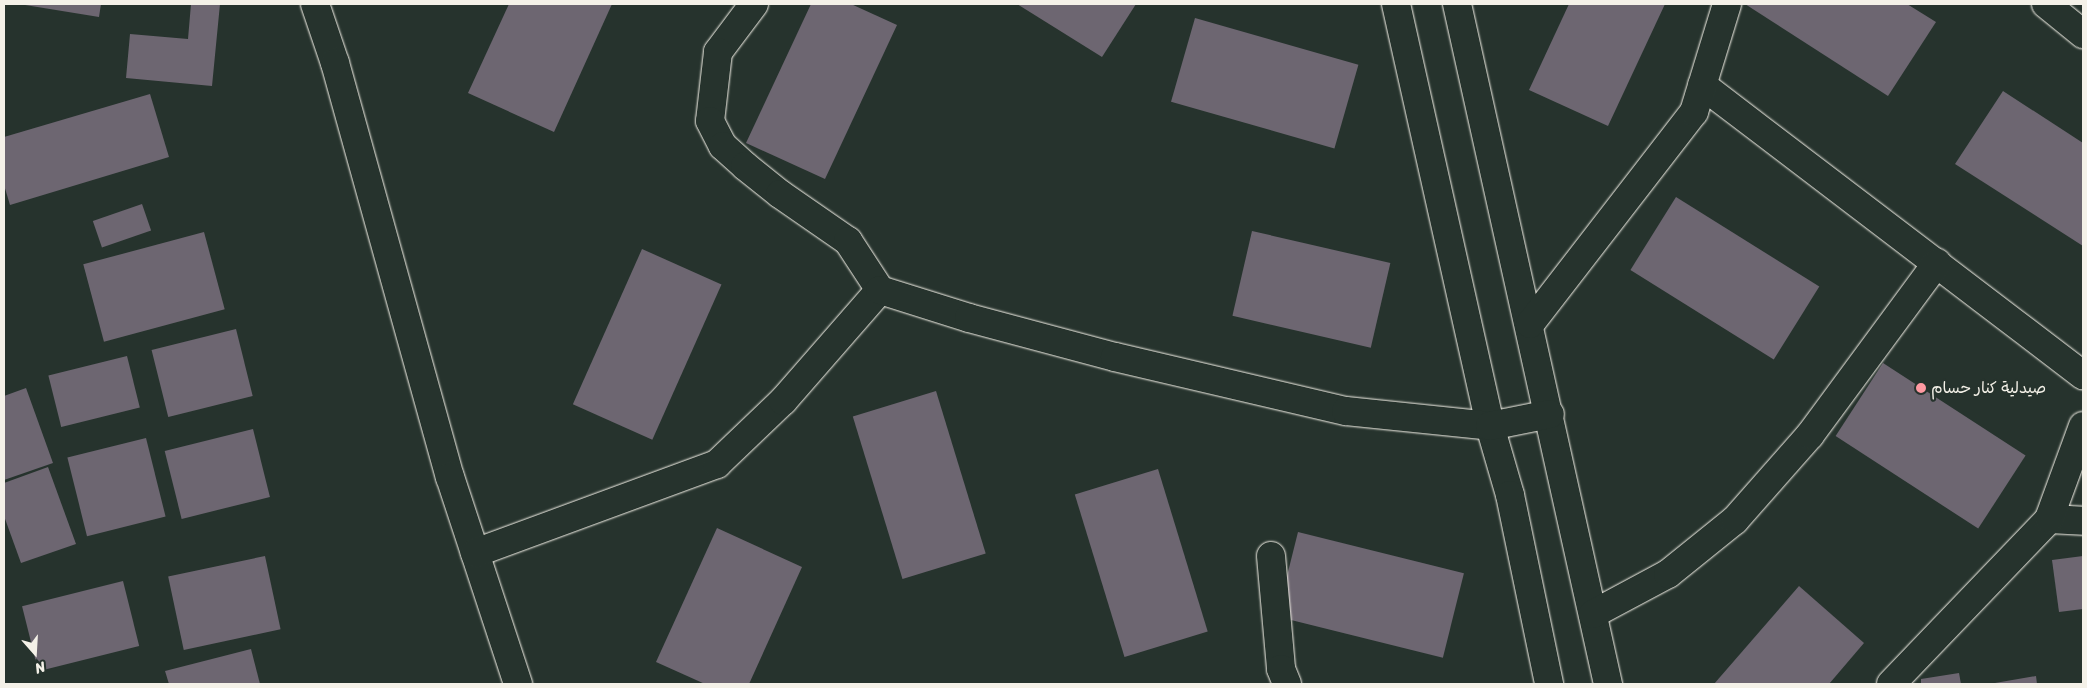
<!DOCTYPE html>
<html>
<head>
<meta charset="utf-8">
<style>
	body { margin:0 }
	#map { position:relative; width:2087px; height:688px; overflow:hidden; background:#26332d; font-family:Sriracha,"Playpen Sans Arabic",sans-serif }
	div>[style] { position:absolute }
	.building>* { inset:0; background:#6d6671; transform-origin:0 0 }
	.roads { filter:drop-shadow(0 0 1px #f4f1e8) drop-shadow(0 0 1px #f4f1e8) }
	.street>* { height:28px; margin:-14px; padding:0 14px; transform-origin:14px; border-radius:14px; background:#26332d }
	.dots>* { width:14px; height:14px; translate:-50% -50%; box-sizing:border-box; border:2px solid #26332d; border-radius:50% }
	span { translate:-50% -50%; white-space:nowrap; text-align:center; line-height:1.15; -webkit-text-stroke:4.5px #26332d; paint-order:stroke }
	.poi-label { font-size:16px; color:#f4f1e8 }
	.left { translate:0 -50%; text-align:left }
	.frame { position:absolute; inset:0; border:5px solid #f4f1e8; pointer-events:none }
	.north { position:absolute; left:10px; top:628px; width:50px; height:50px; -webkit-text-stroke:4px #26332d; paint-order:stroke; rotate:161deg; font-size:14px; font-weight:700; line-height:20px; text-align:center; color:#f4f1e8 }
	.north::after { content:''; display:block; margin:auto; width:18px; height:22px; background:#f4f1e8; clip-path:polygon(50% 0,100% 100%,50% 72%,0 100%) }
</style>
</head>
<body>
<div id="map">
	<div class="building">
		<i style="clip-path:polygon(19px 4px,101px 4px,99px 17px)"></i>
		<i style="clip-path:polygon(191px 4px,220px 4px,212px 86px,126px 78px,130px 34px,188px 39px)"></i>
		<i style="clip-path:polygon(509px 4px,612px 4px,554px 132px,468px 93px)"></i>
		<i style="clip-path:polygon(811px 4px,851px 4px,897px 25px,825px 179px,746px 143px)"></i>
		<i style="clip-path:polygon(1017px 4px,1136px 4px,1102px 57px)"></i>
		<i style="clip-path:polygon(1569px 4px,1665px 4px,1608px 126px,1529px 90px)"></i>
		<i style="clip-path:polygon(1745px 4px,1907px 4px,1936px 22px,1888px 96px)"></i>
		<i style="left:1195px;top:18px;width:170px;height:87px;rotate:16deg"></i>
		<i style="clip-path:polygon(2003px 91px,2083px 143px,2083px 246px,1955px 164px)"></i>
		<i style="clip-path:polygon(150px 94px,169px 157px,10px 205px,4px 185px,4px 137px)"></i>
		<i style="left:1676px;top:197px;width:169px;height:86px;rotate:32deg"></i>
		<i style="left:142px;top:204px;width:28px;height:52px;rotate:71deg"></i>
		<i style="left:1252px;top:231px;width:142px;height:87px;rotate:13deg"></i>
		<i style="left:204px;top:232px;width:80px;height:125px;rotate:75deg"></i>
		<i style="left:642px;top:249px;width:87px;height:170px;rotate:24deg"></i>
		<i style="left:236px;top:329px;width:69px;height:87px;rotate:76deg"></i>
		<i style="left:127px;top:356px;width:53px;height:81px;rotate:76deg"></i>
		<i style="left:1883px;top:363px;width:170px;height:87px;rotate:33deg"></i>
		<i style="clip-path:polygon(26px 388px,53px 463px,4px 480px,4px 396px)"></i>
		<i style="left:936px;top:391px;width:170px;height:87px;rotate:73deg"></i>
		<i style="left:253px;top:429px;width:70px;height:91px;rotate:76deg"></i>
		<i style="left:146px;top:438px;width:81px;height:81px;rotate:76deg"></i>
		<i style="clip-path:polygon(48px 467px,76px 544px,21px 563px,4px 516px,4px 483px)"></i>
		<i style="left:1158px;top:469px;width:170px;height:87px;rotate:73deg"></i>
		<i style="clip-path:polygon(717px 528px,802px 567px,749px 684px,705px 684px,656px 662px)"></i>
		<i style="left:1298px;top:532px;width:171px;height:87px;rotate:14deg"></i>
		<i style="left:265px;top:556px;width:75px;height:99px;rotate:78deg"></i>
		<i style="clip-path:polygon(2083px 556px,2083px 609px,2059px 612px,2052px 560px)"></i>
		<i style="left:123px;top:581px;width:67px;height:104px;rotate:76deg"></i>
		<i style="clip-path:polygon(1799px 586px,1864px 643px,1829px 684px,1714px 684px)"></i>
		<i style="clip-path:polygon(251px 649px,260px 684px,169px 684px,165px 671px)"></i>
		<i style="clip-path:polygon(1959px 673px,1961px 684px,1921px 684px,1921px 679px)"></i>
		<i style="clip-path:polygon(2036px 676px,2037px 684px,1995px 684px,1995px 683px)"></i>
	</div>
	<div class="roads">
		<div class="street">
			<i style="left:315px;top:4px;width:62px;rotate:71.3deg"></i>
			<i style="left:335px;top:63px;width:430px;rotate:74.5deg"></i>
			<i style="left:450px;top:477px;width:218px;rotate:71.8deg"></i>
			<i style="left:754px;top:4px;width:60px;rotate:126.9deg"></i>
			<i style="left:718px;top:52px;width:69px;rotate:96.6deg"></i>
			<i style="left:710px;top:121px;width:28px;rotate:63deg"></i>
			<i style="left:723px;top:146px;width:30px;rotate:42deg"></i>
			<i style="left:745px;top:166px;width:45px;rotate:38.7deg"></i>
			<i style="left:780px;top:194px;width:83px;rotate:34.7deg"></i>
			<i style="left:848px;top:241px;width:59px;rotate:56.9deg"></i>
			<i style="left:1396px;top:4px;width:432px;rotate:77.4deg"></i>
			<i style="left:1490px;top:426px;width:72px;rotate:73.8deg"></i>
			<i style="left:1510px;top:495px;width:193px;rotate:78.3deg"></i>
			<i style="left:1457px;top:4px;width:697px;rotate:77.48deg"></i>
			<i style="left:2046px;top:4px;width:48px;rotate:39deg"></i>
			<i style="left:1702px;top:85px;width:479px;rotate:37.3deg"></i>
			<i style="left:1530px;top:324px;width:268px;rotate:-52.3deg"></i>
			<i style="left:1694px;top:112px;width:113px;rotate:-73deg"></i>
			<i style="left:2049px;top:519px;width:34px;rotate:3deg"></i>
			<i style="left:475px;top:553px;width:258px;rotate:-20.2deg"></i>
			<i style="left:717px;top:464px;width:91px;rotate:-43.7deg"></i>
			<i style="left:783px;top:401px;width:147px;rotate:-48.9deg"></i>
			<i style="left:880px;top:290px;width:93px;rotate:17.5deg"></i>
			<i style="left:969px;top:318px;width:151px;rotate:15deg"></i>
			<i style="left:1115px;top:357px;width:237px;rotate:13.2deg"></i>
			<i style="left:1346px;top:411px;width:145px;rotate:5.9deg"></i>
			<i style="left:1490px;top:426px;width:61px;rotate:-11.3deg"></i>
			<i style="left:1271px;top:556px;width:113px;rotate:84.9deg"></i>
			<i style="left:1281px;top:669px;width:16px;rotate:68deg"></i>
			<i style="left:1593px;top:614px;width:85px;rotate:-28.1deg"></i>
			<i style="left:1668px;top:574px;width:86px;rotate:-38.9deg"></i>
			<i style="left:1735px;top:520px;width:113px;rotate:-48.6deg"></i>
			<i style="left:1810px;top:435px;width:214px;rotate:-53.6deg"></i>
			<i style="left:1891px;top:684px;width:228px;rotate:-46.2deg"></i>
			<i style="left:2049px;top:519px;width:99px;rotate:-69.9deg"></i>
		</div>
	</div>
	<div class="dots">
		<i style="left:1921px;top:388px;background:#ff9aa2"></i>
	</div>
	<div class="poi-label">
		<span class="left" style="left:1931px;top:388px">صيدلية كنار حسام</span>
	</div>
	<div class="frame"></div>
	<div class="north">N</div>
</div>
</body>
</html>
